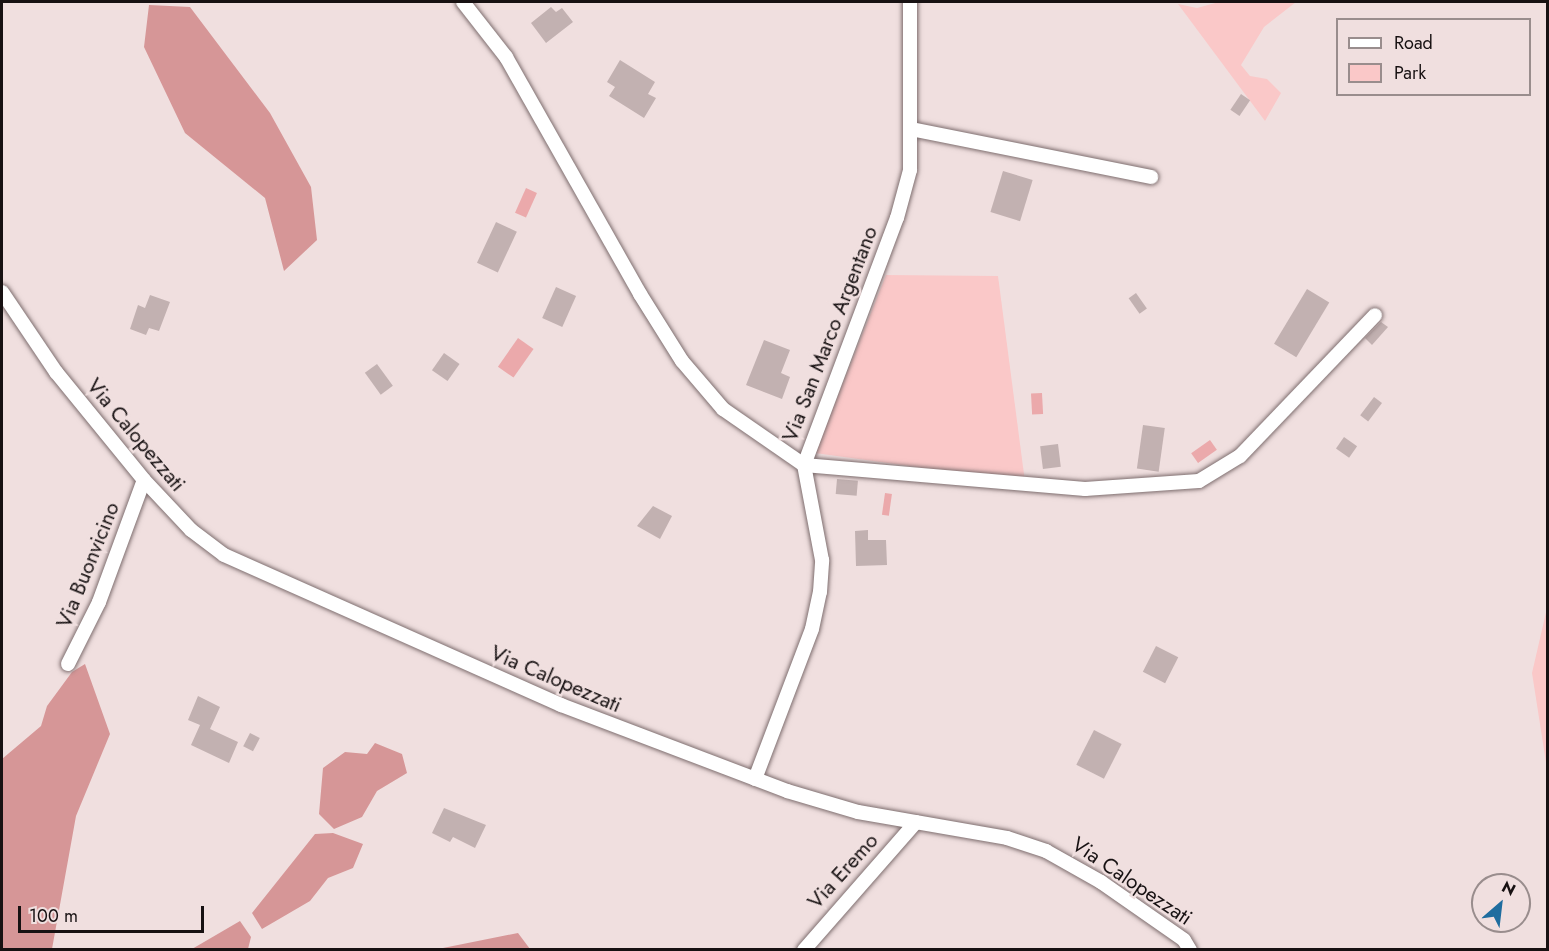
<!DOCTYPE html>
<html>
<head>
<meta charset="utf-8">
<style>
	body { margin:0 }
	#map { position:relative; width:1549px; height:951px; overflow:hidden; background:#f0dfdf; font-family:Jost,sans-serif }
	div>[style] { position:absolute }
	.green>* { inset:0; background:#fac8c8 }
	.forest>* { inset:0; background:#d69697 }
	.water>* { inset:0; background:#eba9ab; transform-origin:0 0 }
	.building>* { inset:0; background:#c2b1b1; transform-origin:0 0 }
	.roads { filter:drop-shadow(0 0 2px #7e6e6f) drop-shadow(0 0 2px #7e6e6f) }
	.minor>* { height:14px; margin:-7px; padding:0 7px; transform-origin:7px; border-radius:7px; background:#fff }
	span { translate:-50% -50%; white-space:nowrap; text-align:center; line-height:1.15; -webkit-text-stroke:5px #f0dfdf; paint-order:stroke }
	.street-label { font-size:21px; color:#171112 }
	.frame { position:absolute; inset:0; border:3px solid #171112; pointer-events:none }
	.legend { position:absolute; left:1336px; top:18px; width:195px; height:78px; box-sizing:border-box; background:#f0dfdf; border:2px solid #998d8d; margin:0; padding:8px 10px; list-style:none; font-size:18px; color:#171112 }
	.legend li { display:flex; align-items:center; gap:12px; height:30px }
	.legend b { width:30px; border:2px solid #998d8d }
	.north { position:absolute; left:1471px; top:873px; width:60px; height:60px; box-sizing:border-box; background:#f0dfdf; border:2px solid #998d8d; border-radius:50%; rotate:28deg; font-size:16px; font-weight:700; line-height:24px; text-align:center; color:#171112 }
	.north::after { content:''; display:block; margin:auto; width:21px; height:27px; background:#1f6d9f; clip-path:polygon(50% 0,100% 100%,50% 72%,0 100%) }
	.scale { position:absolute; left:18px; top:906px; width:186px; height:27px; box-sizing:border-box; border:3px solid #171112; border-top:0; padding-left:8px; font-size:18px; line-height:21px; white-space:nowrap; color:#171112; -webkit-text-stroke:4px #f0dfdf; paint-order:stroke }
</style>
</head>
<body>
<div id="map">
	<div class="green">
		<i style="clip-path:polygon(1219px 2px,1296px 2px,1264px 27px,1241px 65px,1250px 76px,1267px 79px,1281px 93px,1265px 121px,1178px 4px,1197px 8px)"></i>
		<i style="clip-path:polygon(886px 275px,998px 276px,1025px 482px,815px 453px)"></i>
		<i style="clip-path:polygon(1547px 608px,1547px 769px,1532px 673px)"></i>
	</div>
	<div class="forest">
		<i style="clip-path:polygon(149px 5px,190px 7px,270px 113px,311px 187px,317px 240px,284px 271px,265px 198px,185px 133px,144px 47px)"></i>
		<i style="clip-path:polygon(85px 664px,110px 734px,76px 816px,52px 949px,2px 949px,2px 759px,41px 726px,47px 706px,72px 672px)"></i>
		<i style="clip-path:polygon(375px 743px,402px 754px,407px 773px,377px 791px,362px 817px,334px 829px,319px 814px,323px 768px,345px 752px,367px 754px)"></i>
		<i style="clip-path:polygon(333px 833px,363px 844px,353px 868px,328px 878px,310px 901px,262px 929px,252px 913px,315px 834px)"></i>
		<i style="clip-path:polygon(240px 921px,251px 937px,248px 949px,192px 949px)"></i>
		<i style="clip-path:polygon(518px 933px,530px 949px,437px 949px,438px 949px)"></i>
	</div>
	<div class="water">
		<i style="left:526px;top:188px;width:12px;height:27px;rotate:24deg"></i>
		<i style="left:518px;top:338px;width:19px;height:35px;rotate:35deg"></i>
		<i style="left:1042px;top:393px;width:21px;height:11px;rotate:87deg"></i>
		<i style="left:1210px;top:440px;width:12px;height:23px;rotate:55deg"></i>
		<i style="left:885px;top:493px;width:7px;height:22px;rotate:8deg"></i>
	</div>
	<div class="building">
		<i style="clip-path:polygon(551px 7px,556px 12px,562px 8px,573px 22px,546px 43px,531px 23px)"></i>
		<i style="clip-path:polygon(620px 60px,655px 82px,648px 94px,656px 98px,644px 118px,609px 96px,615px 87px,607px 82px)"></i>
		<i style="left:1241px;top:94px;width:11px;height:19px;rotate:34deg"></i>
		<i style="left:1003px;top:171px;width:31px;height:43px;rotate:17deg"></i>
		<i style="left:496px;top:222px;width:23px;height:45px;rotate:25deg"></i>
		<i style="left:556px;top:287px;width:22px;height:34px;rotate:24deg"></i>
		<i style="left:1307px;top:289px;width:26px;height:64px;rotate:31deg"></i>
		<i style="left:1136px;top:293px;width:19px;height:9px;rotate:55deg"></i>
		<i style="clip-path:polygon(150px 295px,170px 302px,159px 331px,149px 328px,146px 335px,130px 329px,138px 305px,145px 308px)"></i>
		<i style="clip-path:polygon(1381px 322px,1388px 327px,1372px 345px,1365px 338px)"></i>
		<i style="clip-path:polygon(764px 340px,790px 350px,781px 373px,790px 377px,782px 399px,746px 385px)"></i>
		<i style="left:444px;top:353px;width:19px;height:21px;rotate:35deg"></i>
		<i style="left:377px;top:364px;width:27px;height:15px;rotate:54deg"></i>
		<i style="left:1374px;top:397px;width:10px;height:23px;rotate:37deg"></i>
		<i style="left:1143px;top:425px;width:22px;height:44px;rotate:8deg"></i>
		<i style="left:1344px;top:437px;width:16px;height:14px;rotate:35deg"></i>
		<i style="left:1058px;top:444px;width:23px;height:18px;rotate:83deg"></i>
		<i style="left:837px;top:479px;width:21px;height:15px;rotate:5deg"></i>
		<i style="clip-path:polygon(653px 506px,672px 516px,660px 539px,637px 526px)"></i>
		<i style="clip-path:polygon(868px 530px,868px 540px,886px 540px,887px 565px,856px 566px,855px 531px)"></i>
		<i style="left:1156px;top:646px;width:25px;height:29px;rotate:27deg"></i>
		<i style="clip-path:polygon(198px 696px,220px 707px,210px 729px,238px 742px,229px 763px,191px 745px,200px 725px,188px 720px)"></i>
		<i style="left:1094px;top:730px;width:31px;height:39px;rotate:27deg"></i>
		<i style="left:250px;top:733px;width:11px;height:15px;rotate:27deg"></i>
		<i style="clip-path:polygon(444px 808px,486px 825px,475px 848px,453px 837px,450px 842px,432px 833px)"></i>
	</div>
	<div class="roads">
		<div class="minor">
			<i style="left:463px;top:2px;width:70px;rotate:52deg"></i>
			<i style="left:506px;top:57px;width:272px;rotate:60.5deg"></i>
			<i style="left:640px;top:294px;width:79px;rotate:57.9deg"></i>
			<i style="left:682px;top:361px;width:63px;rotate:49.5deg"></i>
			<i style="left:723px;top:409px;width:98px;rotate:34.7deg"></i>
			<i style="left:804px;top:465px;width:282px;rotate:4.9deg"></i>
			<i style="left:1085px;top:489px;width:114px;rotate:-4deg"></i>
			<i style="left:1199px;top:481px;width:48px;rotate:-31.4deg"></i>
			<i style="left:1240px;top:456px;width:195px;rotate:-46.2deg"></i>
			<i style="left:911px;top:129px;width:245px;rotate:11.3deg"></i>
			<i style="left:2px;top:292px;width:97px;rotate:56deg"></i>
			<i style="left:56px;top:372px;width:139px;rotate:50.8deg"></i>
			<i style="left:144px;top:480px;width:69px;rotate:46.8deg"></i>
			<i style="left:191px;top:530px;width:41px;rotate:37.1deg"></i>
			<i style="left:224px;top:555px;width:369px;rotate:24deg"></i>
			<i style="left:561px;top:705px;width:242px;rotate:20.8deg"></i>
			<i style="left:787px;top:791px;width:74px;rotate:16.5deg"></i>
			<i style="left:858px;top:812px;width:151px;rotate:9.9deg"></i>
			<i style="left:1007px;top:838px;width:41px;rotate:18.4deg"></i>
			<i style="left:1046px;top:851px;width:63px;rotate:29.4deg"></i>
			<i style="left:1101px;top:882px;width:101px;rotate:34.9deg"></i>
			<i style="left:1184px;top:940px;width:12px;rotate:59deg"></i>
			<i style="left:68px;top:664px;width:69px;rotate:-63.4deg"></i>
			<i style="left:99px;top:602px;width:130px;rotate:-69.8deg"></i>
			<i style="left:755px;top:779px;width:160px;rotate:-69.2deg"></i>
			<i style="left:812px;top:629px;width:38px;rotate:-78deg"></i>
			<i style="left:820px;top:592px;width:32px;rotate:-86deg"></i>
			<i style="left:822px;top:560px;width:97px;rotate:-100.7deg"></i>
			<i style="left:804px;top:465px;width:264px;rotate:-69.4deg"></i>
			<i style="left:897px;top:218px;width:50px;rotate:-74.8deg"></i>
			<i style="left:910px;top:170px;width:168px;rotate:-90deg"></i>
			<i style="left:804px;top:950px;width:170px;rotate:-48.8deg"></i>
		</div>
	</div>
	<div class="street-label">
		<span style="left:830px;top:334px;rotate:-69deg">Via San Marco Argentano</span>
		<span style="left:136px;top:435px;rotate:50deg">Via Calopezzati</span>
		<span style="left:88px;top:565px;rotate:-68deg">Via Buonvicino</span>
		<span style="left:556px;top:679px;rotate:23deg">Via Calopezzati</span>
		<span style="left:843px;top:871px;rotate:-48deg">Via Eremo</span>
		<span style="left:1132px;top:881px;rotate:34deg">Via Calopezzati</span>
	</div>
	<div class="frame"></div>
	<ul class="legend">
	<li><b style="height:8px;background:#fff"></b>Road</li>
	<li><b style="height:16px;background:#fac8c8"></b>Park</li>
	</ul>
	<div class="north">N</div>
	<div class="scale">100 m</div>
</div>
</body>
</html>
